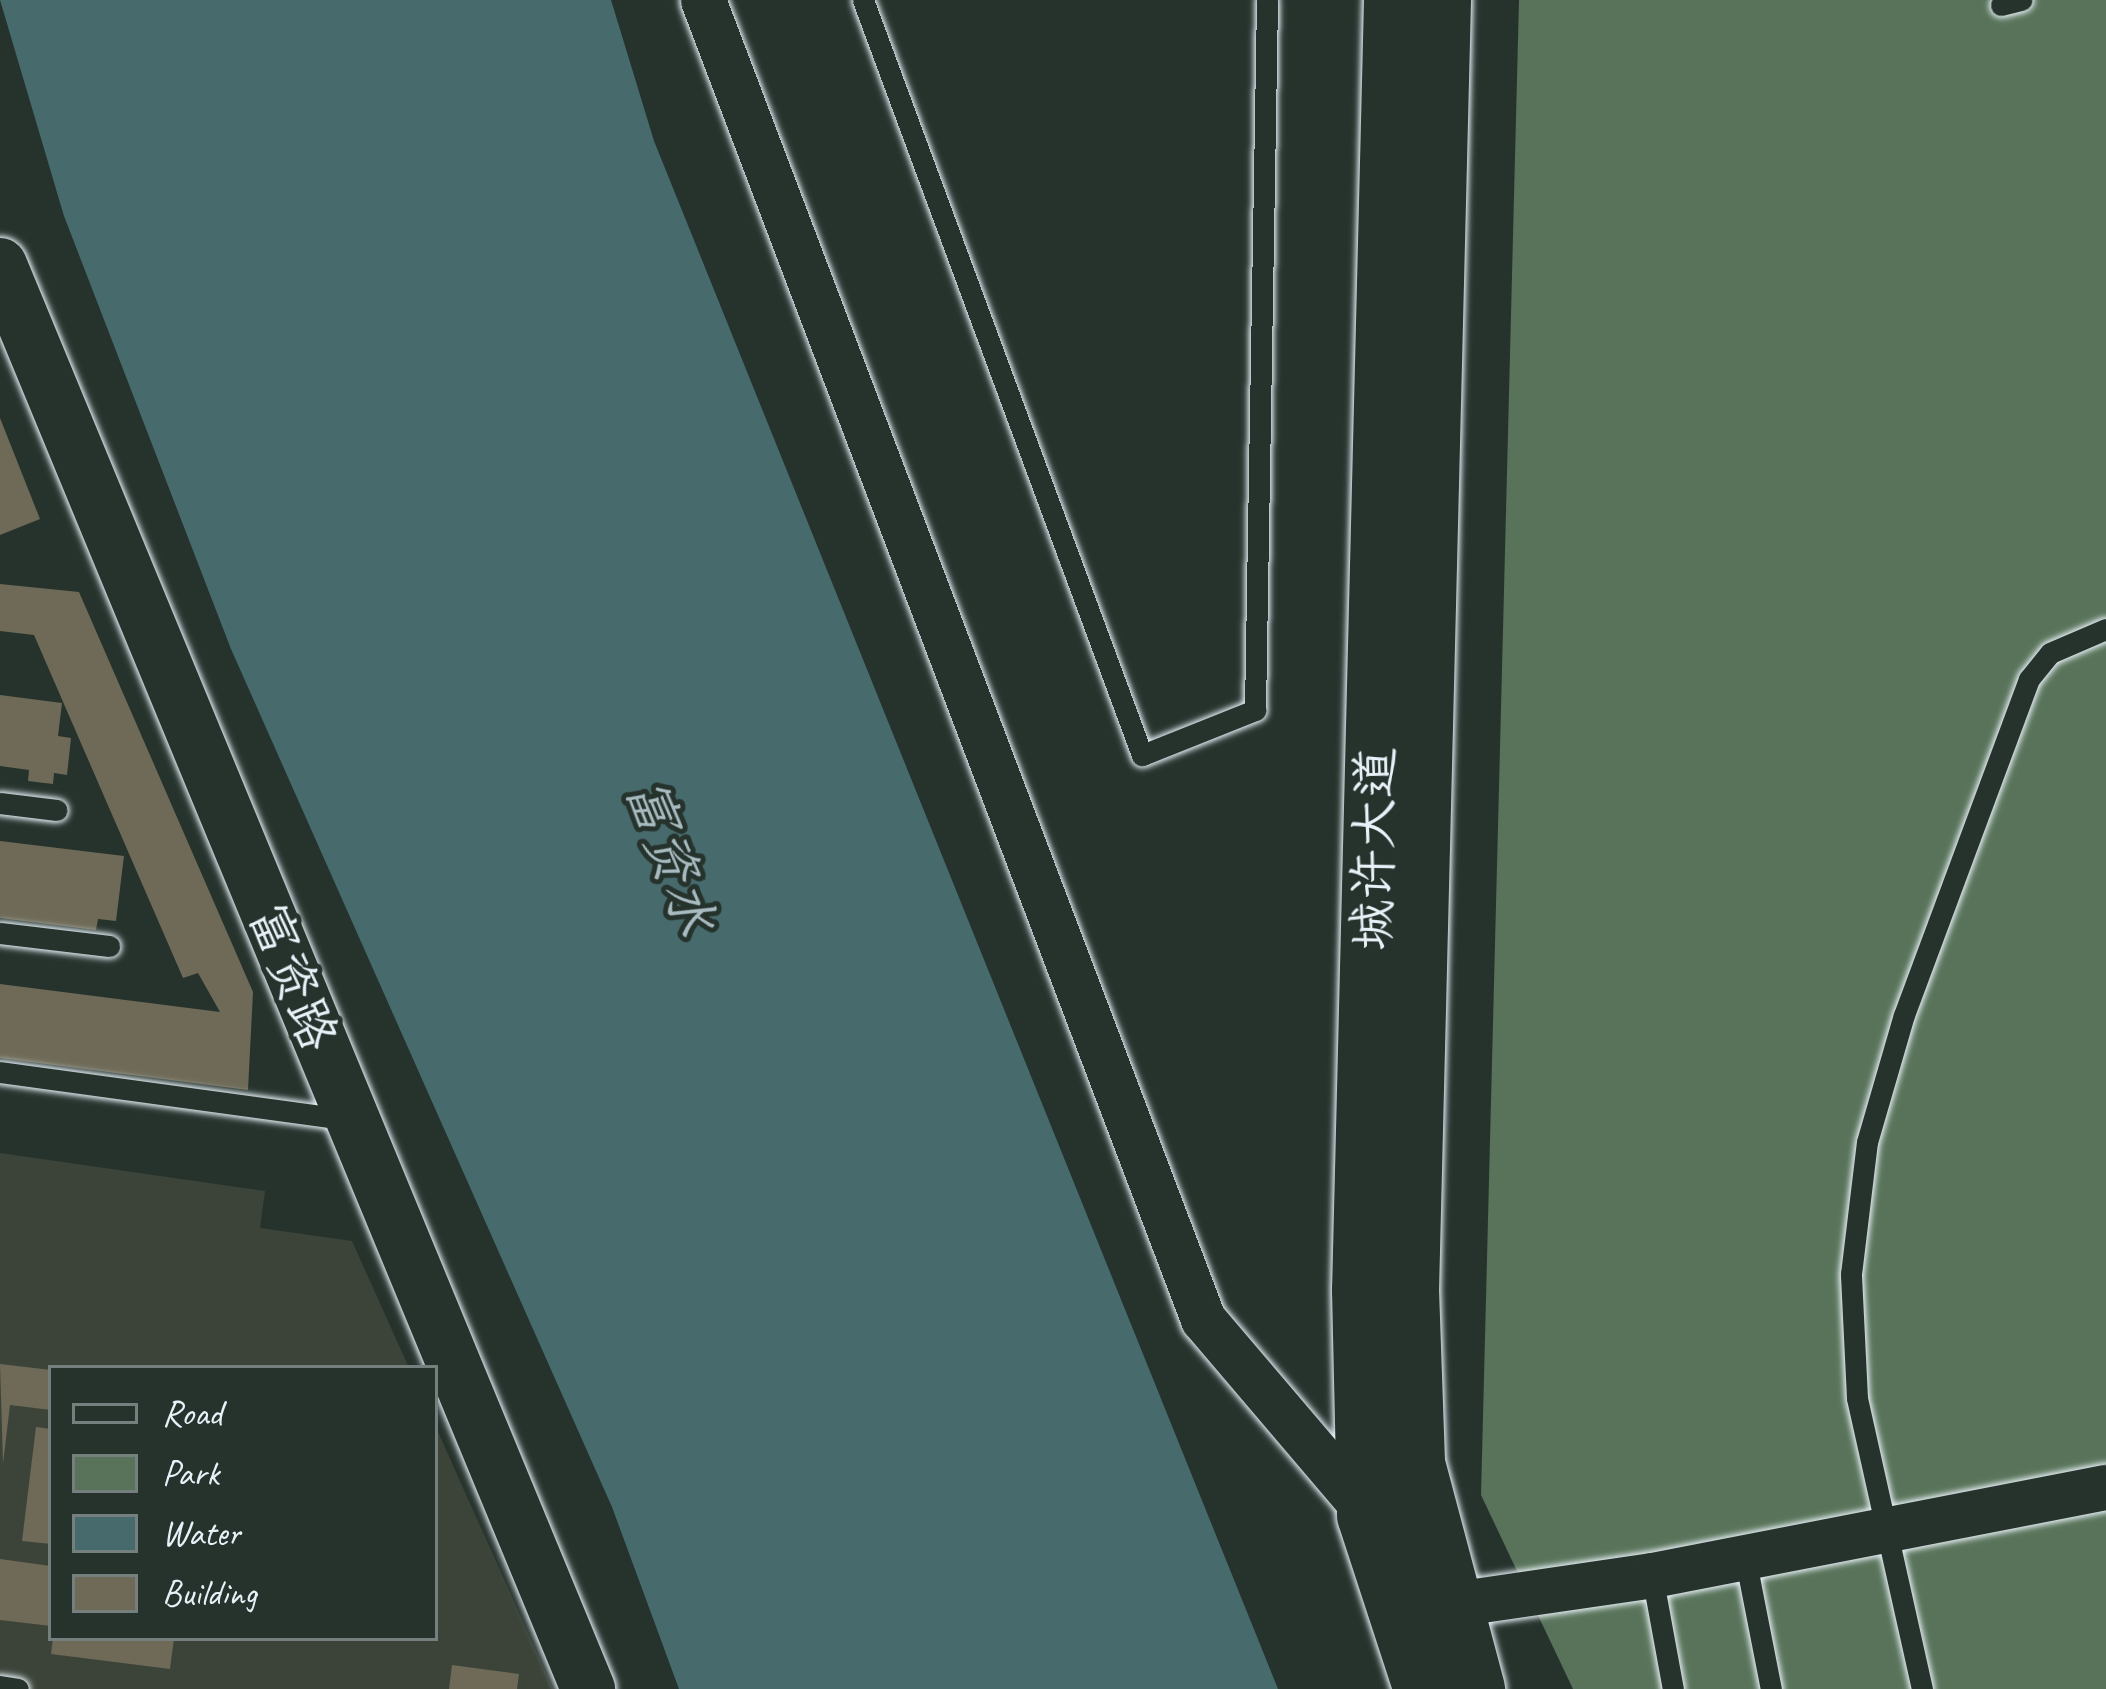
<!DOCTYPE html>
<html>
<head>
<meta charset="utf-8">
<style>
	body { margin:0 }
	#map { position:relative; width:2106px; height:1689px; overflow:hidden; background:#26332d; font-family:Caveat,"LXGW WenKai TC",sans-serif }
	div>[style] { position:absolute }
	.built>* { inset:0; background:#3c443a }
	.green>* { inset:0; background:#587359 }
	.water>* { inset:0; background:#476b6d }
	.building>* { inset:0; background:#6e6a57 }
	.roads { filter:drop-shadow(0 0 3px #e8f1f8) drop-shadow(0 0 3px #e8f1f8) }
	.service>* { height:21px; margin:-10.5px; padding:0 10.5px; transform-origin:10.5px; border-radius:10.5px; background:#26332d }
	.minor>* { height:45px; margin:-22.5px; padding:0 22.5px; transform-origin:22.5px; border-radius:22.5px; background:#26332d }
	.tertiary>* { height:54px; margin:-27px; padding:0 27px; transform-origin:27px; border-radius:27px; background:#26332d }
	.secondary>* { height:63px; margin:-31.5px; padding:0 31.5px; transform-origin:31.5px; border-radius:31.5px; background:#26332d }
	span { translate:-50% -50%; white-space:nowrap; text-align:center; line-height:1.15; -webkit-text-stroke:10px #26332d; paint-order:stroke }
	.street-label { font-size:51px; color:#e8f1f8 }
	.water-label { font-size:54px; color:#a8bbc0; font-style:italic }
	.legend { position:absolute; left:48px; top:1365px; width:390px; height:276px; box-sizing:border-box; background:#26332d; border:3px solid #747f7e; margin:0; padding:15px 21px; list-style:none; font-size:36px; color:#e8f1f8 }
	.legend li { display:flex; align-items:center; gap:24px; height:60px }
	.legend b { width:60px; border:3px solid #747f7e }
</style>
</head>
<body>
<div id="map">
	<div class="built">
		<i style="clip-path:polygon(0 1153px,265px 1191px,260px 1228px,352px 1241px,409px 1368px,51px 1368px,51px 1638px,435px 1638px,435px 1425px,553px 1689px,0 1689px)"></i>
	</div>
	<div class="green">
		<i style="clip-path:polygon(1519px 0,2106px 0,2106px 1689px,1573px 1689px,1481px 1495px)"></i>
	</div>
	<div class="water">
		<i style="clip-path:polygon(0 0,611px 0,654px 141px,1278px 1689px,679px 1689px,612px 1507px,231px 649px,64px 216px)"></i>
	</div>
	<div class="building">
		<i style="clip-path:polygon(0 418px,40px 519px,0 535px)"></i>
		<i style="clip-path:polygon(0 584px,79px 592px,253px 992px,248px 1090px,0 1058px,0 984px,220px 1012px,198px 973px,183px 978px,34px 635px,0 631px)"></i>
		<i style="clip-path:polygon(0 695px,62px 703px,58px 736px,71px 738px,67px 775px,54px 773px,53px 784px,28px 781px,29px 770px,0 766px)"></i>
		<i style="clip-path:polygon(0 841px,124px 856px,116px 921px,98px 919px,96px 930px,0 918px)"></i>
		<i style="clip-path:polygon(0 1364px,51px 1370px,51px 1410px,10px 1405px,3px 1464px)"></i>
		<i style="clip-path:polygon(36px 1427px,51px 1429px,51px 1544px,22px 1541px)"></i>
		<i style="clip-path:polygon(0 1559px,51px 1566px,51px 1626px,0 1620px)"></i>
		<i style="clip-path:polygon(53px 1638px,174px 1638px,170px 1669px,51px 1654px)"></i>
		<i style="clip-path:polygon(452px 1665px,519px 1674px,517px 1689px,449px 1689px)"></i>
	</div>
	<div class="roads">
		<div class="service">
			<i style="left:863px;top:0;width:805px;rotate:69.72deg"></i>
			<i style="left:1142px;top:755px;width:122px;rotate:-21.7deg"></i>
			<i style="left:1255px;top:710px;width:710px;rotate:-89.03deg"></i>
			<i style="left:2001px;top:5px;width:21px;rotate:-14deg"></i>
			<i style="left:0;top:803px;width:57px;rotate:7deg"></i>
			<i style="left:0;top:933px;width:110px;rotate:6.8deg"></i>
			<i style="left:0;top:1072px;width:348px;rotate:7.8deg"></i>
			<i style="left:1745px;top:1557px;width:135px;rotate:78.9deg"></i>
			<i style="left:1652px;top:1575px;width:116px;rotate:79.6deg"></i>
			<i style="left:0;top:1686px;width:18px;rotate:9deg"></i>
			<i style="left:1922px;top:1689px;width:298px;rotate:-102.6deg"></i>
			<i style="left:1857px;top:1398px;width:124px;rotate:-92.8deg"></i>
			<i style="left:1851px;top:1274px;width:133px;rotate:-83.1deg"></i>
			<i style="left:1867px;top:1142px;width:132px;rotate:-73.8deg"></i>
			<i style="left:1904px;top:1015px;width:358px;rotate:-69.6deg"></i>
			<i style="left:2029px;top:679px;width:33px;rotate:-51deg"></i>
			<i style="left:2050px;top:653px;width:61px;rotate:-23.2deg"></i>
		</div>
		<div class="minor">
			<i style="left:703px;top:0;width:1411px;rotate:69.24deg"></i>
			<i style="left:1203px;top:1319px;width:265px;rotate:49.6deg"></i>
			<i style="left:1433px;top:1582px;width:30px;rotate:46deg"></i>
			<i style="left:1454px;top:1604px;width:200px;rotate:-8.3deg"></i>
			<i style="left:1652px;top:1575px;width:462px;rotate:-11deg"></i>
		</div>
		<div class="tertiary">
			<i style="left:0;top:265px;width:1541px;rotate:67.56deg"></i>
		</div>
		<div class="secondary">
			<i style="left:1395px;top:0;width:1290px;rotate:91.42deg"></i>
			<i style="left:1363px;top:1290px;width:225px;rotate:88.7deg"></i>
			<i style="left:1368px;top:1515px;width:183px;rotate:71.9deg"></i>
			<i style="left:1439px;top:0;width:1289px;rotate:91.42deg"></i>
			<i style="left:1407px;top:1289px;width:174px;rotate:88deg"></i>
			<i style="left:1413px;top:1463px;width:234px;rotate:75.1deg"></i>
		</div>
	</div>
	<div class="street-label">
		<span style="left:1374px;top:849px;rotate:-89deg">城许大道</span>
		<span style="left:293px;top:977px;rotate:68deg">富资路</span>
	</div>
	<div class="water-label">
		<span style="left:671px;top:856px;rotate:70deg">富资水</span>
	</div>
	<ul class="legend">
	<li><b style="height:15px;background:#26332d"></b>Road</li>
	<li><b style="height:33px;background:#587359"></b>Park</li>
	<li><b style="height:33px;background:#476b6d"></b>Water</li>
	<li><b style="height:33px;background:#6e6a57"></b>Building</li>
	</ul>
</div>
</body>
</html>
